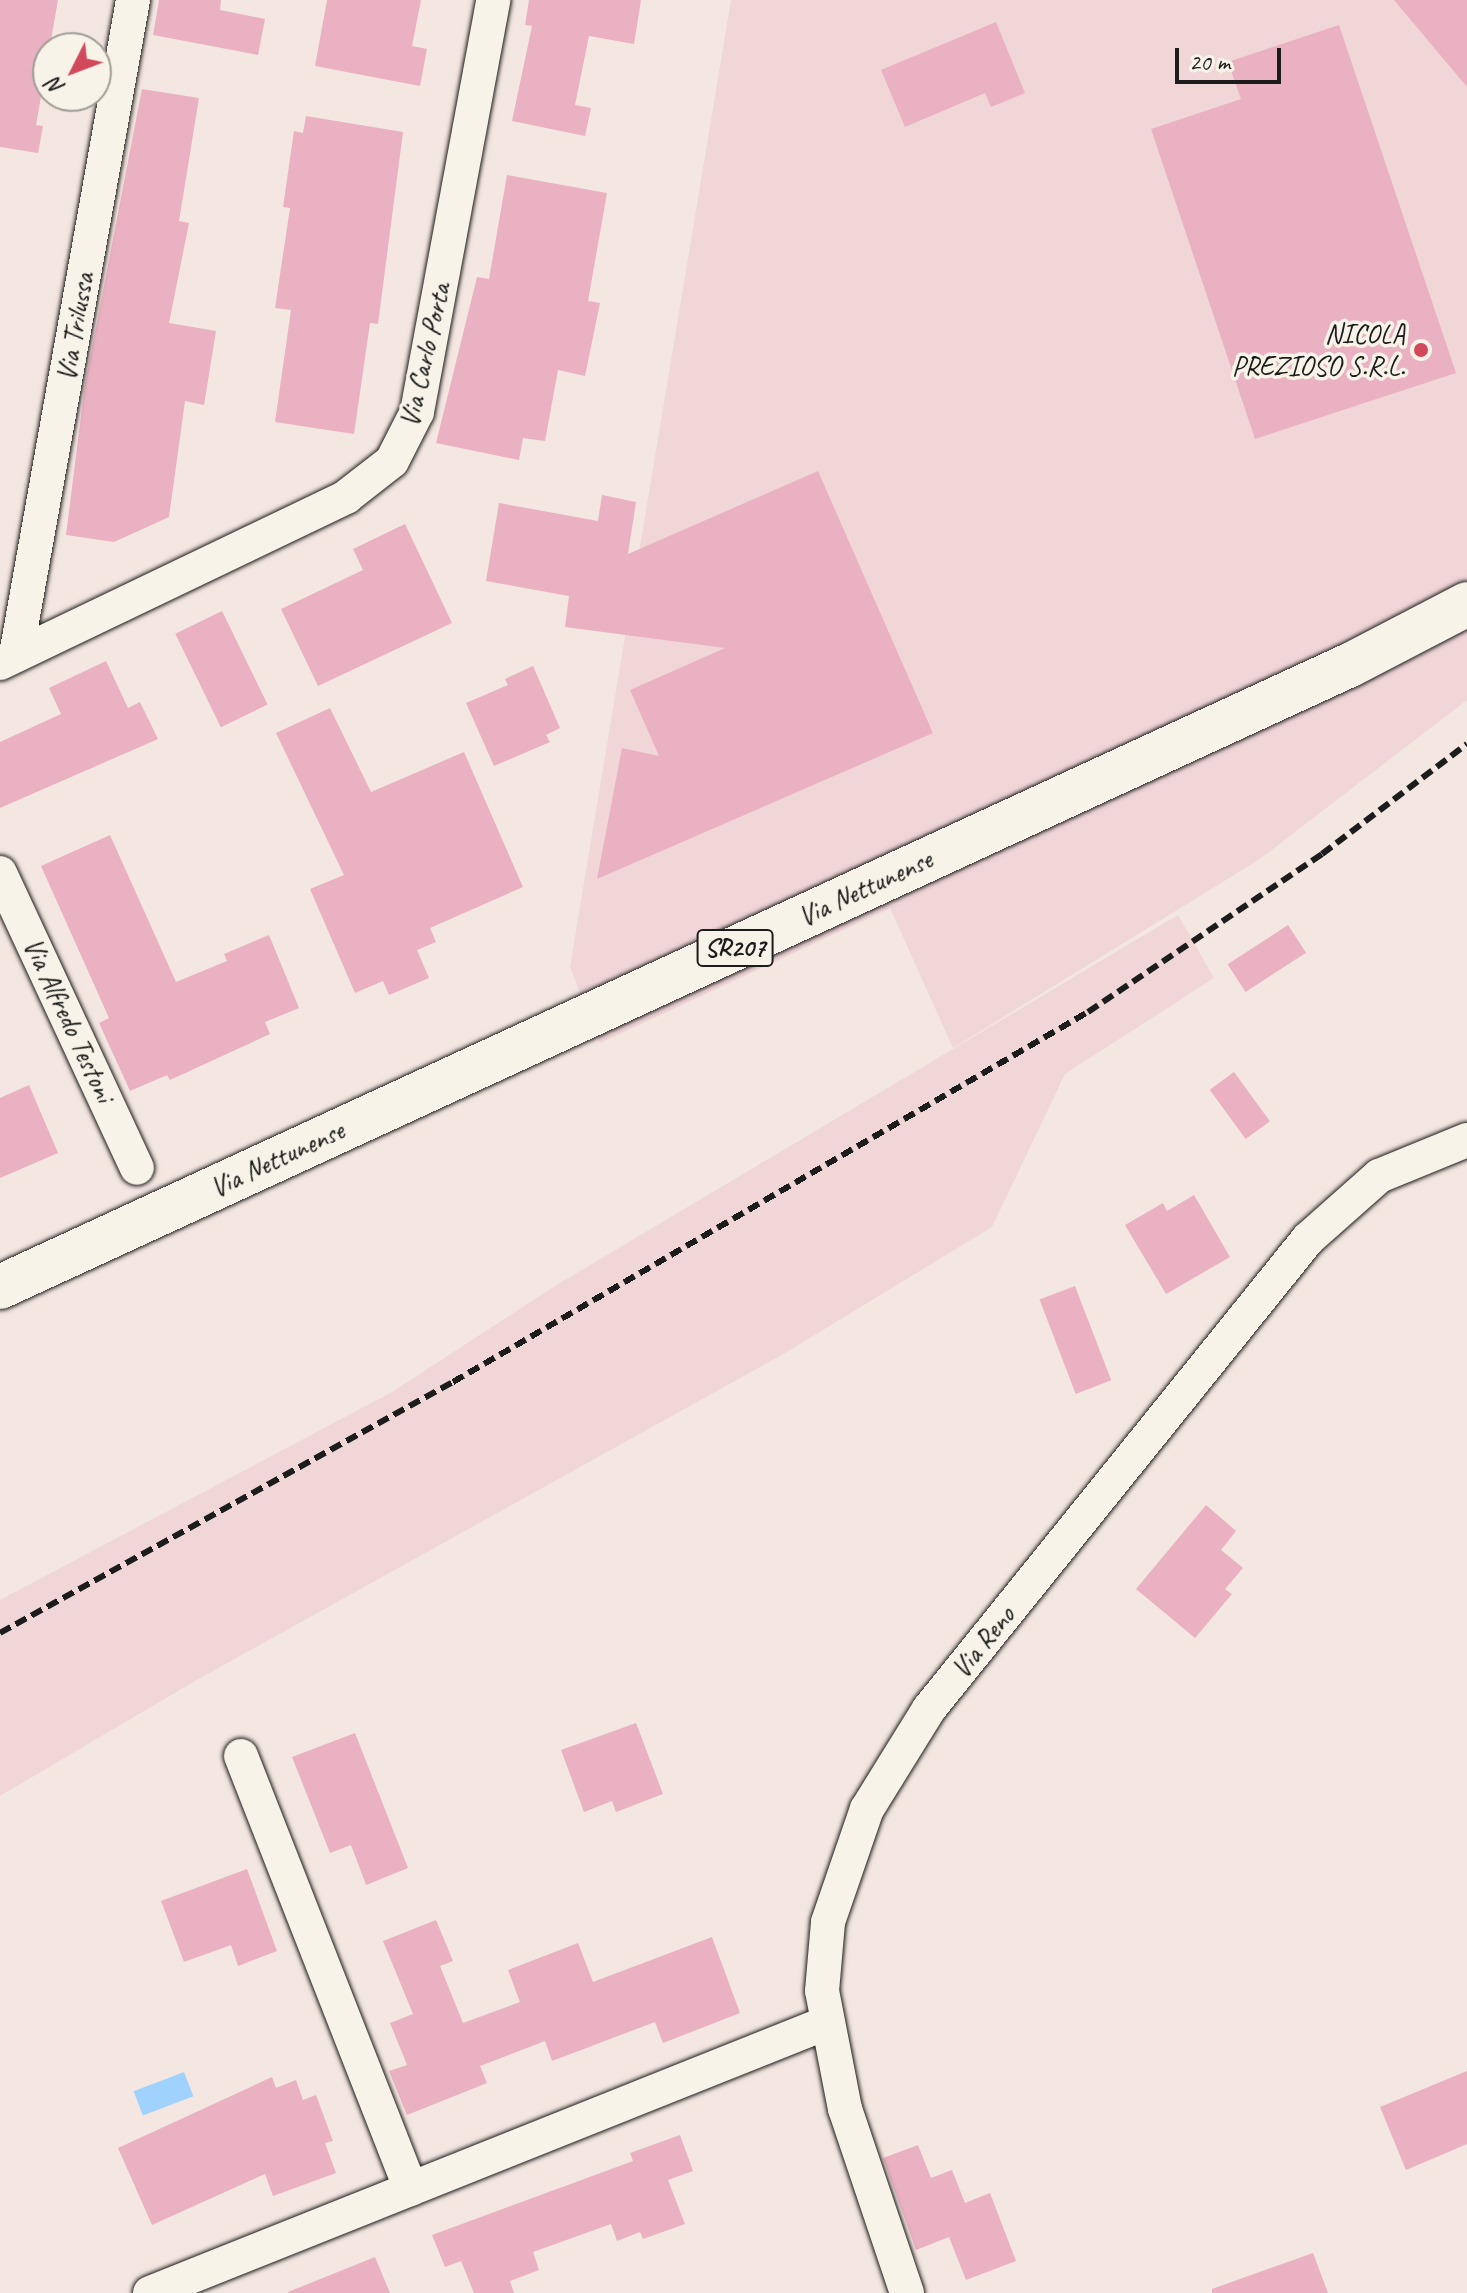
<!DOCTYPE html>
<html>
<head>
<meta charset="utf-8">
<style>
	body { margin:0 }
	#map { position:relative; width:1467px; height:2293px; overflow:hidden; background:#f4e6e1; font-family:Caveat,sans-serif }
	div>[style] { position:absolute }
	.built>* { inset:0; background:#f1d6d8 }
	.water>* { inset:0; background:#9fd2fd; transform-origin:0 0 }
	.building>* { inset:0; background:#eab1c3; transform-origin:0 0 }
	.roads { filter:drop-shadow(0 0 2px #1c1c1c) drop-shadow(0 0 2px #1c1c1c) }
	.minor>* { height:34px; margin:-17px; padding:0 17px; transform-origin:17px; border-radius:17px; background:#f7f3e8 }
	.primary>* { height:44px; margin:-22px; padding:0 22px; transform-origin:22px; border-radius:22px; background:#f7f3e8 }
	.rail>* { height:6px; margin-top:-3px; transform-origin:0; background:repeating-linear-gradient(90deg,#1c1c1c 0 12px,transparent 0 18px) }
	.dots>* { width:22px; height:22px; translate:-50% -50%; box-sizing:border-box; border:4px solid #f7f3e8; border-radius:50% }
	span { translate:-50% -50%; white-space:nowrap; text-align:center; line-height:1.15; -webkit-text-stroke:7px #f7f3e8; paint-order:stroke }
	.shield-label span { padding:2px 6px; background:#f7f3e8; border:2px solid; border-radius:6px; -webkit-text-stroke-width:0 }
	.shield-label { font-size:26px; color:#1c1c1c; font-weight:700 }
	.street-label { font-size:28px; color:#1c1c1c }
	.poi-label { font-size:28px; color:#1c1c1c }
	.right { translate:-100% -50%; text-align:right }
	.north { position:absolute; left:32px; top:32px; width:80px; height:80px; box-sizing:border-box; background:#f7f3e8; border:2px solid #9f9d96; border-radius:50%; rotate:228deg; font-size:22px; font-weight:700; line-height:32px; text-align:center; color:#1c1c1c }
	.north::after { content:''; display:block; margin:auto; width:28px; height:36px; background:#d1495b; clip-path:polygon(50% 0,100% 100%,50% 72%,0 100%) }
	.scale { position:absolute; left:1175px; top:48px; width:106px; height:36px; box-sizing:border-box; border:4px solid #1c1c1c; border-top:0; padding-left:10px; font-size:24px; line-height:28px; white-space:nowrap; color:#1c1c1c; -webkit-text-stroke:6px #f7f3e8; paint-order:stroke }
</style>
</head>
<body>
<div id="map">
	<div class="built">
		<i style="clip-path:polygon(731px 0,1467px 0,1467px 700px,1260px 859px,953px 1048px,890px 908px,600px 1043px,570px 967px)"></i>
		<i style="clip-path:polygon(1178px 915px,1214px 978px,1065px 1074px,992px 1227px,785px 1353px,195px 1681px,0 1796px,0 1600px,392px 1392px,555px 1286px)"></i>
	</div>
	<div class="water">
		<i style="left:184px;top:2072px;width:26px;height:54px;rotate:69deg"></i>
	</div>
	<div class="building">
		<i style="clip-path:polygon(0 0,58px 0,36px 125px,43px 126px,38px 153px,0 147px)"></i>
		<i style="clip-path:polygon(159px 0,221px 0,220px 10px,265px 19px,258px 55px,153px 35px)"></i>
		<i style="clip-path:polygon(327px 0,421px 0,412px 46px,427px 49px,420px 86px,315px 66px)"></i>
		<i style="clip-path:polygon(529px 0,641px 0,634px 44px,589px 36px,575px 105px,591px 108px,585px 136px,512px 121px,532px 26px,525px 25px)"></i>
		<i style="clip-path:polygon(1394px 0,1467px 0,1467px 87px)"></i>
		<i style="clip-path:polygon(996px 22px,1025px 93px,991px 107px,985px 93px,905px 127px,881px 70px)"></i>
		<i style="clip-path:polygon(1339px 25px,1456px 373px,1255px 439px,1151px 129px,1241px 99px,1228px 62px)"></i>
		<i style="clip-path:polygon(142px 89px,199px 98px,179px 221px,189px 223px,169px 323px,216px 331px,204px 405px,185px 401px,169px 517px,114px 542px,66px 535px,85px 384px)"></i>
		<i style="clip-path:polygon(306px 116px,403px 132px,378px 324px,370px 323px,354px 434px,275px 422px,291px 310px,275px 308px,290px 208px,283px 207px,294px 131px,303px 133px)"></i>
		<i style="clip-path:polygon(507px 175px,607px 193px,588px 301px,600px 303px,585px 376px,558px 370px,545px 441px,523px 438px,519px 460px,436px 443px,477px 277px,489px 279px)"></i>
		<i style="clip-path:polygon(818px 471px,933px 733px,597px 879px,622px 748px,659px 756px,630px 690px,725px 648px,565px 627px,569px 596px,486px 581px,499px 503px,598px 521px,602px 495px,636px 502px,628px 554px)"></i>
		<i style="clip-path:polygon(405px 524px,452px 623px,318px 686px,281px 609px,363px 570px,353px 549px)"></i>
		<i style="left:222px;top:611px;width:104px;height:52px;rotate:64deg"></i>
		<i style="clip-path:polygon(106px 661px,128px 708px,140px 702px,158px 739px,0 808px,0 742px,61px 714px,49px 688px)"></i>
		<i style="clip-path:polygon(533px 666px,560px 728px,546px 735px,550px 742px,494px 766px,466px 703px,508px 685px,505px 679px)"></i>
		<i style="clip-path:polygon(330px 708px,371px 792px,464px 752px,523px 887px,430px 928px,436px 942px,417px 950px,429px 978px,389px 995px,383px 981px,355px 993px,310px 889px,344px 875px,276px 733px)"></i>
		<i style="clip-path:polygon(110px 835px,176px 982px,227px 961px,224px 954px,269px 935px,299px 1008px,265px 1022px,270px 1034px,170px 1080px,167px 1075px,130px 1091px,99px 1023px,109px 1018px,41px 866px)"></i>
		<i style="left:1288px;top:925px;width:33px;height:72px;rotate:57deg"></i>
		<i style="left:1234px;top:1072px;width:61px;height:30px;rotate:54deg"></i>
		<i style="clip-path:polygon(29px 1085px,58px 1153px,0 1178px,0 1098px)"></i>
		<i style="clip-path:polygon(1194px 1195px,1230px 1257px,1166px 1294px,1125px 1225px,1163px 1203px,1167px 1211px)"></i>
		<i style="left:1075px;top:1286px;width:101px;height:38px;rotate:69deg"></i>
		<i style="clip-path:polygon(1206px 1505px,1236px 1531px,1221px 1550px,1243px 1568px,1225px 1589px,1232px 1594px,1195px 1638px,1136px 1589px)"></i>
		<i style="clip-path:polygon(636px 1723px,663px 1794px,616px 1812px,612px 1801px,584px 1812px,561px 1750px)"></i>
		<i style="clip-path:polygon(355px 1733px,408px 1868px,366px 1885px,351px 1845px,330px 1853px,292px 1757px)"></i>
		<i style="clip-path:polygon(247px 1869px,277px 1951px,238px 1966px,231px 1945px,184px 1962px,161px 1901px)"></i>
		<i style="clip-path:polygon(436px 1920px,453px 1961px,440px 1966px,463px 2023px,520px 2002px,508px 1970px,578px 1943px,593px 1982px,712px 1937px,740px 2013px,663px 2043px,655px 2022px,552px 2061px,545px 2041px,480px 2066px,487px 2083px,407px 2115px,389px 2071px,407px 2065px,390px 2023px,413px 2014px,383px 1941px)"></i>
		<i style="clip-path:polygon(1467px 2071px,1467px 2144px,1406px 2170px,1380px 2107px)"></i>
		<i style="clip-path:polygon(272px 2077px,276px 2088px,296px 2080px,303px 2100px,316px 2095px,333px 2141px,325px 2143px,336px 2173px,273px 2196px,265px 2174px,152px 2225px,118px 2148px)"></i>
		<i style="clip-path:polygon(680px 2135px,693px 2171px,668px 2180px,685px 2224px,643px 2239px,640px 2232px,617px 2241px,611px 2224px,533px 2252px,539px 2270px,510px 2281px,514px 2293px,474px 2293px,461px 2261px,445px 2267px,432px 2235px,633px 2161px,630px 2153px)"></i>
		<i style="clip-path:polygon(918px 2145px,931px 2178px,952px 2170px,965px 2203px,990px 2193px,1016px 2261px,966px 2280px,949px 2237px,916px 2250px,883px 2158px)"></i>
		<i style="clip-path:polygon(1313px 2253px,1328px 2293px,1212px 2293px,1212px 2289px)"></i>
		<i style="clip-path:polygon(375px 2257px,390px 2293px,288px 2293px,288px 2292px)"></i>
	</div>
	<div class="roads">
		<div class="minor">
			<i style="left:16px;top:655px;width:665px;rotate:-79.87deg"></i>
			<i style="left:0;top:663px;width:384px;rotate:-25.6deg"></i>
			<i style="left:346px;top:497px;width:58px;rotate:-38deg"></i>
			<i style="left:392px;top:461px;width:55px;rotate:-63deg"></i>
			<i style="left:417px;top:412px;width:419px;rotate:-79.5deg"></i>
			<i style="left:0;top:873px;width:325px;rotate:65.1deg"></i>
			<i style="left:241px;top:1756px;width:465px;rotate:68.6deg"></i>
			<i style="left:150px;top:2293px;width:728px;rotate:-21.77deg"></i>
			<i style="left:907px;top:2293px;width:194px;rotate:-108.6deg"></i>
			<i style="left:845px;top:2109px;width:120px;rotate:-101deg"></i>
			<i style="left:822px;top:1991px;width:69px;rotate:-85deg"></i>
			<i style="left:828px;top:1922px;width:120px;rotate:-71deg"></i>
			<i style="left:867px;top:1809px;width:118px;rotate:-58.2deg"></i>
			<i style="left:929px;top:1709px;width:604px;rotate:-51.12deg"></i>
			<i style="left:1308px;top:1239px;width:95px;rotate:-41.6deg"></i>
			<i style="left:1379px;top:1176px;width:95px;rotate:-22.2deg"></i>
		</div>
		<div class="primary">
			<i style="left:0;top:1287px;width:1486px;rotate:-24.74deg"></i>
			<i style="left:1350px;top:665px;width:132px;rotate:-27.5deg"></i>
		</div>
	</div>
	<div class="rail">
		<i style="left:0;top:1633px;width:518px;rotate:-28.99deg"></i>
		<i style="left:453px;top:1382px;width:735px;rotate:-30.23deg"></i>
		<i style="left:1088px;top:1012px;width:282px;rotate:-34deg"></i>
		<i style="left:1322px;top:854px;width:182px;rotate:-37.2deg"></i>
	</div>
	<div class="dots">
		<i style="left:1421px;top:350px;background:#d1495b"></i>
	</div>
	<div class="shield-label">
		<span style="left:735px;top:948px">SR207</span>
	</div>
	<div class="street-label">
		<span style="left:75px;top:327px;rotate:-80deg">Via Trilussa</span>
		<span style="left:425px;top:355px;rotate:-77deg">Via Carlo Porta</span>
		<span style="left:865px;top:888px;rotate:-25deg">Via Nettunense</span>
		<span style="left:69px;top:1020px;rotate:65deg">Via Alfredo Testoni</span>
		<span style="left:277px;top:1159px;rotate:-25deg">Via Nettunense</span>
		<span style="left:983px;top:1642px;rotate:-51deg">Via Reno</span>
	</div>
	<div class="poi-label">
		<span class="right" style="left:1405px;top:350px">NICOLA<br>PREZIOSO S.R.L.</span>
	</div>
	<div class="north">N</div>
	<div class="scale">20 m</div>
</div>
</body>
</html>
